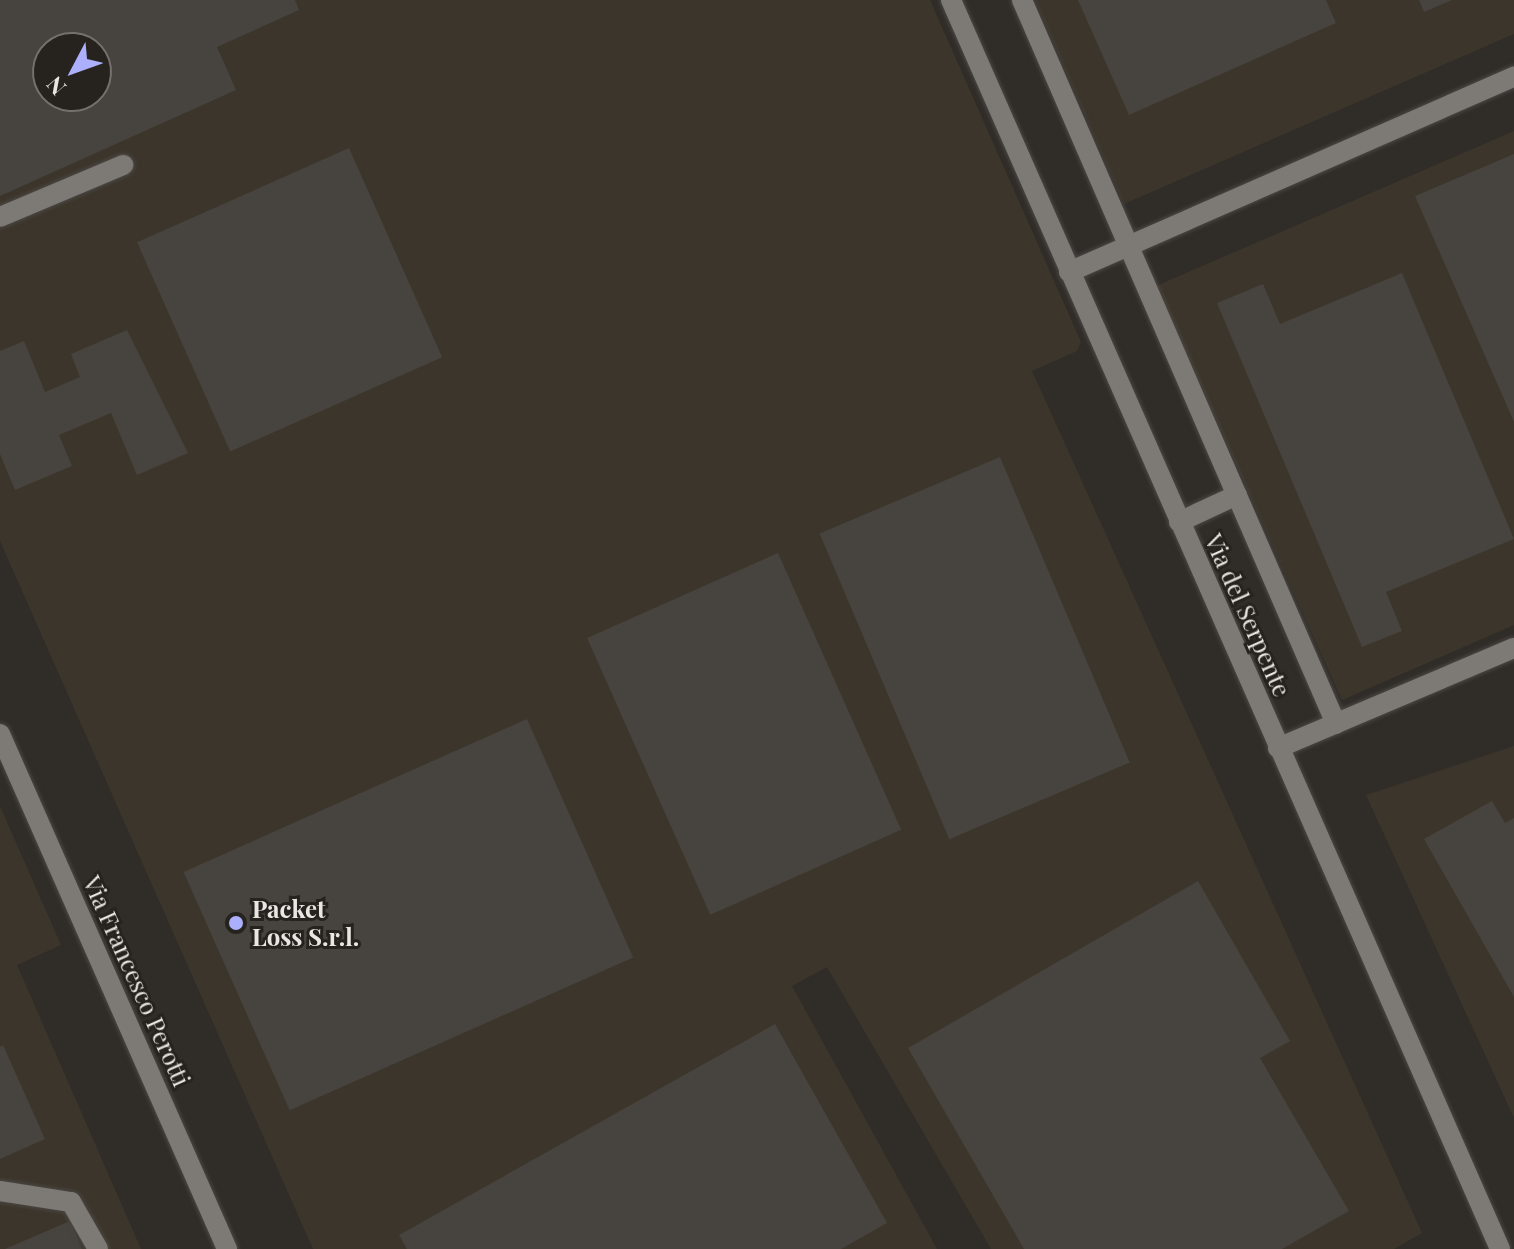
<!DOCTYPE html>
<html>
<head>
<meta charset="utf-8">
<style>
	body { margin:0 }
	#map { position:relative; width:1514px; height:1249px; overflow:hidden; background:#302c28; font-family:"Playfair Display",serif }
	div>[style] { position:absolute }
	.built>* { inset:0; background:#3c352b }
	.building>* { inset:0; background:#47433e; transform-origin:0 0 }
	.roads { filter:drop-shadow(0 0 2px #4a4744) drop-shadow(0 0 2px #4a4744) }
	.minor>* { height:20px; margin:-10px; padding:0 10px; transform-origin:10px; border-radius:10px; background:#7d7974 }
	.dots>* { width:22px; height:22px; translate:-50% -50%; box-sizing:border-box; border:4px solid #26231e; border-radius:50% }
	span { translate:-50% -50%; white-space:nowrap; text-align:center; line-height:1.15; -webkit-text-stroke:6px #26231e; paint-order:stroke }
	.street-label { font-size:24px; color:#e9e7e4 }
	.poi-label { font-size:24px; color:#e9e7e4; font-weight:700 }
	.left { translate:0 -50%; text-align:left }
	.north { position:absolute; left:32px; top:32px; width:80px; height:80px; box-sizing:border-box; background:#26231e; border:2px solid #74716d; border-radius:50%; rotate:229deg; font-size:22px; font-weight:700; line-height:32px; text-align:center; color:#e9e7e4 }
	.north::after { content:''; display:block; margin:auto; width:28px; height:36px; background:#acaffb; clip-path:polygon(50% 0,100% 100%,50% 72%,0 100%) }
</style>
</head>
<body>
<div id="map">
	<div class="built">
		<i style="clip-path:polygon(evenodd,0 0,930px 0,1081px 342px,1077px 351px,1032px 371px,1422px 1233px,1394px 1249px,991px 1249px,827px 967px,792px 986px,937px 1249px,313px 1249px,0 541px,0 0,48px 48px,96px 48px,96px 96px,48px 96px,48px 48px)"></i>
		<i style="clip-path:polygon(1035px 0,1514px 0,1514px 34px,1124px 204px)"></i>
		<i style="clip-path:polygon(1514px 131px,1514px 625px,1342px 700px,1156px 286px)"></i>
		<i style="clip-path:polygon(1514px 746px,1514px 1118px,1366px 795px)"></i>
		<i style="clip-path:polygon(0 806px,61px 945px,17px 965px,141px 1249px,0 1249px)"></i>
	</div>
	<div class="building">
		<i style="clip-path:polygon(evenodd,0 0,295px 0,299px 10px,217px 47px,236px 90px,0 196px,0 0,48px 48px,96px 48px,96px 96px,48px 96px,48px 48px)"></i>
		<i style="clip-path:polygon(1078px 0,1326px 0,1336px 23px,1129px 115px)"></i>
		<i style="clip-path:polygon(1419px 0,1452px 0,1424px 12px)"></i>
		<i style="left:349px;top:148px;width:229px;height:232px;rotate:66deg"></i>
		<i style="clip-path:polygon(1514px 154px,1514px 422px,1415px 196px)"></i>
		<i style="clip-path:polygon(1402px 273px,1514px 539px,1386px 592px,1402px 631px,1362px 647px,1217px 303px,1263px 284px,1280px 324px)"></i>
		<i style="clip-path:polygon(127px 330px,188px 453px,137px 475px,111px 413px,59px 435px,72px 466px,15px 490px,0 454px,0 351px,24px 341px,45px 392px,80px 377px,71px 354px)"></i>
		<i style="left:1000px;top:457px;width:332px;height:196px;rotate:67deg"></i>
		<i style="left:778px;top:553px;width:303px;height:209px;rotate:66deg"></i>
		<i style="left:527px;top:719px;width:261px;height:376px;rotate:66deg"></i>
		<i style="clip-path:polygon(1492px 801px,1505px 823px,1514px 818px,1514px 997px,1424px 839px)"></i>
		<i style="clip-path:polygon(1198px 881px,1290px 1041px,1260px 1058px,1349px 1211px,1282px 1249px,1024px 1249px,908px 1048px)"></i>
		<i style="clip-path:polygon(775px 1024px,887px 1223px,841px 1249px,407px 1249px,399px 1235px)"></i>
		<i style="clip-path:polygon(3px 1045px,45px 1139px,0 1159px,0 1047px)"></i>
		<i style="clip-path:polygon(70px 1221px,82px 1249px,5px 1249px)"></i>
	</div>
	<div class="roads">
		<div class="minor">
			<i style="left:951px;top:0;width:1364px;rotate:66.27deg"></i>
			<i style="left:1022px;top:0;width:789px;rotate:66.55deg"></i>
			<i style="left:0;top:217px;width:134px;rotate:-22.9deg"></i>
			<i style="left:1069px;top:272px;width:486px;rotate:-23.7deg"></i>
			<i style="left:1179px;top:522px;width:64px;rotate:-25deg"></i>
			<i style="left:0;top:734px;width:563px;rotate:66.21deg"></i>
			<i style="left:1278px;top:748px;width:256px;rotate:-23deg"></i>
			<i style="left:0;top:1191px;width:72px;rotate:8.8deg"></i>
			<i style="left:71px;top:1202px;width:54px;rotate:60.1deg"></i>
		</div>
	</div>
	<div class="dots">
		<i style="left:236px;top:923px;background:#acaffb"></i>
	</div>
	<div class="street-label">
		<span style="left:1248px;top:615px;rotate:66deg">Via del Serpente</span>
		<span style="left:137px;top:981px;rotate:66deg">Via Francesco Perotti</span>
	</div>
	<div class="poi-label">
		<span class="left" style="left:252px;top:923px">Packet<br>Loss S.r.l.</span>
	</div>
	<div class="north">N</div>
</div>
</body>
</html>
